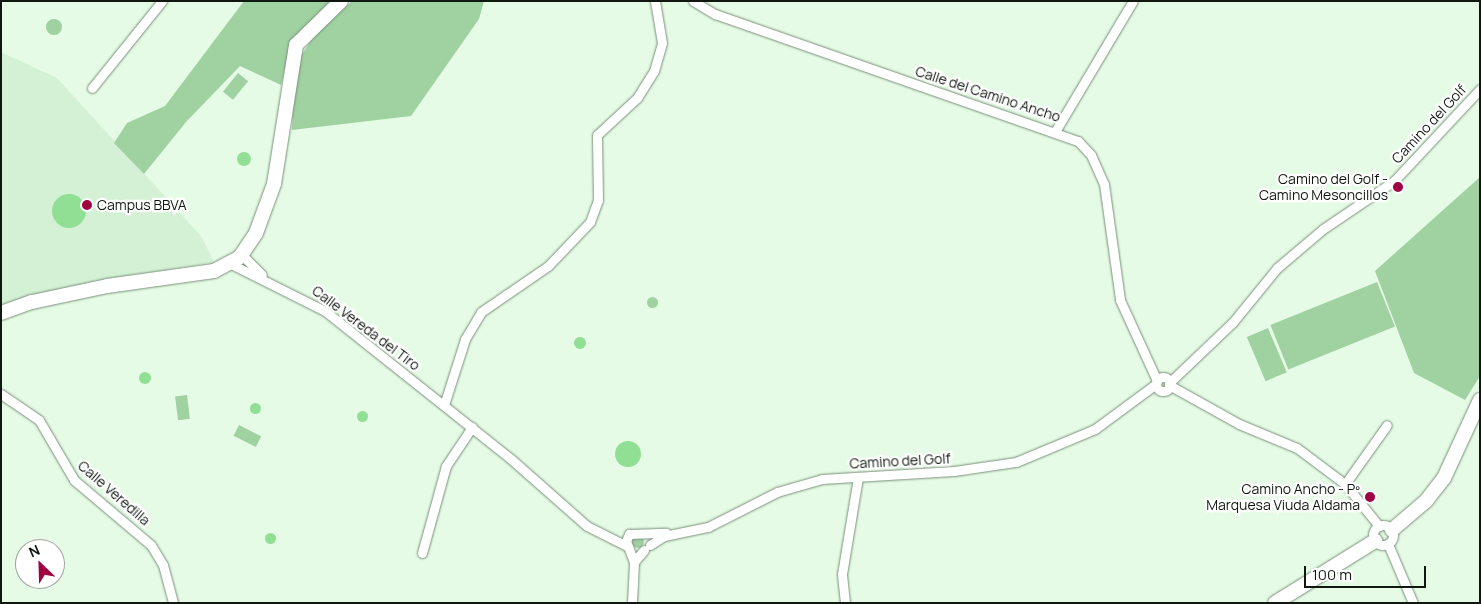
<!DOCTYPE html>
<html>
<head>
<meta charset="utf-8">
<style>
	body { margin:0 }
	#map { position:relative; width:1481px; height:604px; overflow:hidden; background:#e5fbe5; font-family:Manrope,sans-serif }
	div>[style] { position:absolute }
	.built>* { inset:0; background:#d4f1d5 }
	.green>* { inset:0; background:#a0d1a1; transform-origin:0 0 }
	.round { border-radius:50% }
	.water>* { inset:0; background:#91df95 }
	.roads { filter:drop-shadow(0 0 1px #7a8f7b) drop-shadow(0 0 1px #7a8f7b) }
	.street>* { height:9px; margin:-4.5px; padding:0 4.5px; transform-origin:4.5px; border-radius:4.5px; background:#fff }
	.street>.ring { margin:-4.5px; padding:0; box-sizing:content-box; background:none; border:9px solid #fff; border-radius:50% }
	.secondary>* { height:14px; margin:-7px; padding:0 7px; transform-origin:7px; border-radius:7px; background:#fff }
	.dots>* { width:14px; height:14px; translate:-50% -50%; box-sizing:border-box; border:2px solid #fff; border-radius:50% }
	span { translate:-50% -50%; white-space:nowrap; text-align:center; line-height:1.15; -webkit-text-stroke:4.5px #fff; paint-order:stroke }
	.street-label { font-size:14px; color:#0f170f }
	.poi-label { font-size:14px; color:#0f170f }
	.right { translate:-100% -50%; text-align:right }
	.left { translate:0 -50%; text-align:left }
	.frame { position:absolute; inset:0; border:2px solid #0f170f; pointer-events:none }
	.north { position:absolute; left:15px; top:539px; width:50px; height:50px; box-sizing:border-box; background:#fff; border:1px solid #9fa29f; border-radius:50%; rotate:336deg; font-size:14px; font-weight:700; line-height:20px; text-align:center; color:#0f170f }
	.north::after { content:''; display:block; margin:auto; width:18px; height:22px; background:#a00140; clip-path:polygon(50% 0,100% 100%,50% 72%,0 100%) }
	.scale { position:absolute; left:1304px; top:566px; width:122px; height:22px; box-sizing:border-box; border:2px solid #0f170f; border-top:0; padding-left:6px; font-size:15px; line-height:18px; white-space:nowrap; color:#0f170f; -webkit-text-stroke:4px #fff; paint-order:stroke }
</style>
</head>
<body>
<div id="map">
	<div class="built">
		<i style="clip-path:polygon(1px 52px,57px 78px,201px 236px,214px 262px,93px 282px,1px 305px)"></i>
	</div>
	<div class="green">
		<i style="clip-path:polygon(244px 1px,331px 1px,290px 46px,281px 85px,240px 66px,186px 122px,144px 174px,114px 143px,127px 123px,165px 106px)"></i>
		<i style="clip-path:polygon(352px 1px,484px 1px,479px 19px,411px 116px,292px 130px,295px 65px,314px 36px)"></i>
		<i class="round" style="left:46px;top:19px;width:16px;height:16px"></i>
		<i style="left:238px;top:73px;width:13px;height:24px;rotate:39deg"></i>
		<i style="clip-path:polygon(1480px 177px,1480px 376px,1465px 400px,1414px 373px,1375px 271px)"></i>
		<i style="left:1377px;top:282px;width:48px;height:115px;rotate:68deg"></i>
		<i class="round" style="left:646.5px;top:296.5px;width:11px;height:11px"></i>
		<i style="left:1268px;top:328px;width:48px;height:23px;rotate:67deg"></i>
		<i style="left:187px;top:395px;width:24px;height:12px;rotate:83deg"></i>
		<i style="left:239px;top:425px;width:25px;height:12px;rotate:27deg"></i>
		<i class="round" style="left:632px;top:536px;width:12px;height:12px"></i>
	</div>
	<div class="water">
		<i class="round" style="left:237px;top:152px;width:14px;height:14px"></i>
		<i class="round" style="left:52px;top:194px;width:34px;height:34px"></i>
		<i class="round" style="left:574px;top:337px;width:12px;height:12px"></i>
		<i class="round" style="left:139px;top:372px;width:12px;height:12px"></i>
		<i class="round" style="left:249.5px;top:402.5px;width:11px;height:11px"></i>
		<i class="round" style="left:356.5px;top:410.5px;width:11px;height:11px"></i>
		<i class="round" style="left:615px;top:441px;width:26px;height:26px"></i>
		<i class="round" style="left:264.5px;top:532.5px;width:11px;height:11px"></i>
	</div>
	<div class="roads">
		<div class="street">
			<i style="left:693px;top:1px;width:26px;rotate:31deg"></i>
			<i style="left:715px;top:14px;width:385px;rotate:19.3deg"></i>
			<i style="left:1078px;top:141px;width:19px;rotate:47deg"></i>
			<i style="left:1091px;top:155px;width:32px;rotate:66deg"></i>
			<i style="left:1104px;top:184px;width:117px;rotate:82.1deg"></i>
			<i style="left:1120px;top:300px;width:89px;rotate:65.4deg"></i>
			<i style="left:92px;top:88px;width:112px;rotate:-51.2deg"></i>
			<i style="left:1056px;top:130px;width:150px;rotate:-59.2deg"></i>
			<i style="left:242px;top:255px;width:28px;rotate:45deg"></i>
			<i style="left:231px;top:264px;width:105px;rotate:26.6deg"></i>
			<i style="left:325px;top:311px;width:238px;rotate:38.5deg"></i>
			<i style="left:511px;top:459px;width:101px;rotate:41.4deg"></i>
			<i style="left:587px;top:526px;width:45px;rotate:26.6deg"></i>
			<i class="ring" style="left:1156px;top:377px;width:5px;height:5px"></i>
			<i style="left:1169px;top:383px;width:88px;rotate:-43.6deg"></i>
			<i style="left:1233px;top:322px;width:70px;rotate:-50.8deg"></i>
			<i style="left:1277px;top:268px;width:60px;rotate:-40.3deg"></i>
			<i style="left:1323px;top:229px;width:86px;rotate:-34.1deg"></i>
			<i style="left:1394px;top:181px;width:126px;rotate:-46.9deg"></i>
			<i style="left:1169px;top:385px;width:80px;rotate:29.1deg"></i>
			<i style="left:1239px;top:424px;width:63px;rotate:22.5deg"></i>
			<i style="left:1297px;top:448px;width:60px;rotate:36.9deg"></i>
			<i style="left:1345px;top:484px;width:54px;rotate:51deg"></i>
			<i style="left:1px;top:394px;width:46px;rotate:34.4deg"></i>
			<i style="left:39px;top:420px;width:69px;rotate:59.7deg"></i>
			<i style="left:74px;top:480px;width:101px;rotate:40.2deg"></i>
			<i style="left:151px;top:545px;width:23px;rotate:59deg"></i>
			<i style="left:163px;top:565px;width:39px;rotate:75deg"></i>
			<i style="left:444px;top:405px;width:69px;rotate:-72.3deg"></i>
			<i style="left:465px;top:339px;width:31px;rotate:-59deg"></i>
			<i style="left:481px;top:312px;width:81px;rotate:-34.5deg"></i>
			<i style="left:548px;top:266px;width:61px;rotate:-46.3deg"></i>
			<i style="left:590px;top:222px;width:23px;rotate:-70deg"></i>
			<i style="left:598px;top:200px;width:65px;rotate:-90.9deg"></i>
			<i style="left:597px;top:135px;width:54px;rotate:-42.8deg"></i>
			<i style="left:637px;top:98px;width:32px;rotate:-58deg"></i>
			<i style="left:654px;top:71px;width:29px;rotate:-74deg"></i>
			<i style="left:662px;top:43px;width:43px;rotate:-99.5deg"></i>
			<i style="left:1345px;top:484px;width:72px;rotate:-54.6deg"></i>
			<i class="ring" style="left:1373px;top:525px;width:11px;height:11px"></i>
			<i style="left:1388px;top:544px;width:64px;rotate:67deg"></i>
			<i style="left:650px;top:545px;width:17px;rotate:-33deg"></i>
			<i style="left:664px;top:536px;width:45px;rotate:-11.6deg"></i>
			<i style="left:708px;top:527px;width:77px;rotate:-26.9deg"></i>
			<i style="left:777px;top:492px;width:47px;rotate:-16.1deg"></i>
			<i style="left:822px;top:479px;width:132px;rotate:-3.5deg"></i>
			<i style="left:954px;top:471px;width:63px;rotate:-8.3deg"></i>
			<i style="left:1016px;top:462px;width:86px;rotate:-22.7deg"></i>
			<i style="left:1095px;top:429px;width:76px;rotate:-36.4deg"></i>
			<i style="left:644px;top:550px;width:16px;rotate:130deg"></i>
			<i style="left:634px;top:562px;width:22px;rotate:-111deg"></i>
			<i style="left:626px;top:541px;width:8px;rotate:-67deg"></i>
			<i style="left:629px;top:534px;width:37px;rotate:-2deg"></i>
			<i style="left:422px;top:553px;width:90px;rotate:-74.6deg"></i>
			<i style="left:446px;top:466px;width:47px;rotate:-56.3deg"></i>
			<i style="left:632px;top:603px;width:41px;rotate:-87.2deg"></i>
			<i style="left:845px;top:603px;width:29px;rotate:-96deg"></i>
			<i style="left:842px;top:574px;width:98px;rotate:-80.6deg"></i>
		</div>
		<div class="secondary">
			<i style="left:1px;top:313px;width:33px;rotate:-20deg"></i>
			<i style="left:32px;top:302px;width:77px;rotate:-12deg"></i>
			<i style="left:107px;top:286px;width:108px;rotate:-8deg"></i>
			<i style="left:214px;top:271px;width:30px;rotate:-28deg"></i>
			<i style="left:240px;top:257px;width:29px;rotate:-56deg"></i>
			<i style="left:256px;top:233px;width:52px;rotate:-69.8deg"></i>
			<i style="left:274px;top:184px;width:141px;rotate:-81deg"></i>
			<i style="left:296px;top:45px;width:63px;rotate:-44.4deg"></i>
			<i style="left:1392px;top:530px;width:45px;rotate:-40.5deg"></i>
			<i style="left:1426px;top:501px;width:29px;rotate:-52deg"></i>
			<i style="left:1444px;top:478px;width:86px;rotate:-65.2deg"></i>
			<i style="left:1275px;top:603px;width:118px;rotate:-31.8deg"></i>
		</div>
	</div>
	<div class="dots">
		<i style="left:1398px;top:187px;background:#a00140"></i>
		<i style="left:87px;top:205px;background:#a00140"></i>
		<i style="left:1370px;top:497px;background:#a00140"></i>
	</div>
	<div class="street-label">
		<span style="left:988px;top:94px;rotate:18deg">Calle del Camino Ancho</span>
		<span style="left:1429px;top:124px;rotate:-47deg">Camino del Golf</span>
		<span style="left:366px;top:328px;rotate:37deg">Calle Vereda del Tiro</span>
		<span style="left:900px;top:461px;rotate:-3deg">Camino del Golf</span>
		<span style="left:114px;top:493px;rotate:41deg">Calle Veredilla</span>
	</div>
	<div class="poi-label">
		<span class="right" style="left:1388px;top:187px">Camino del Golf -<br>Camino Mesoncillos</span>
		<span class="left" style="left:97px;top:205px">Campus BBVA</span>
		<span class="right" style="left:1360px;top:497px">Camino Ancho - Pº<br>Marquesa Viuda Aldama</span>
	</div>
	<div class="frame"></div>
	<div class="north">N</div>
	<div class="scale">100 m</div>
</div>
</body>
</html>
